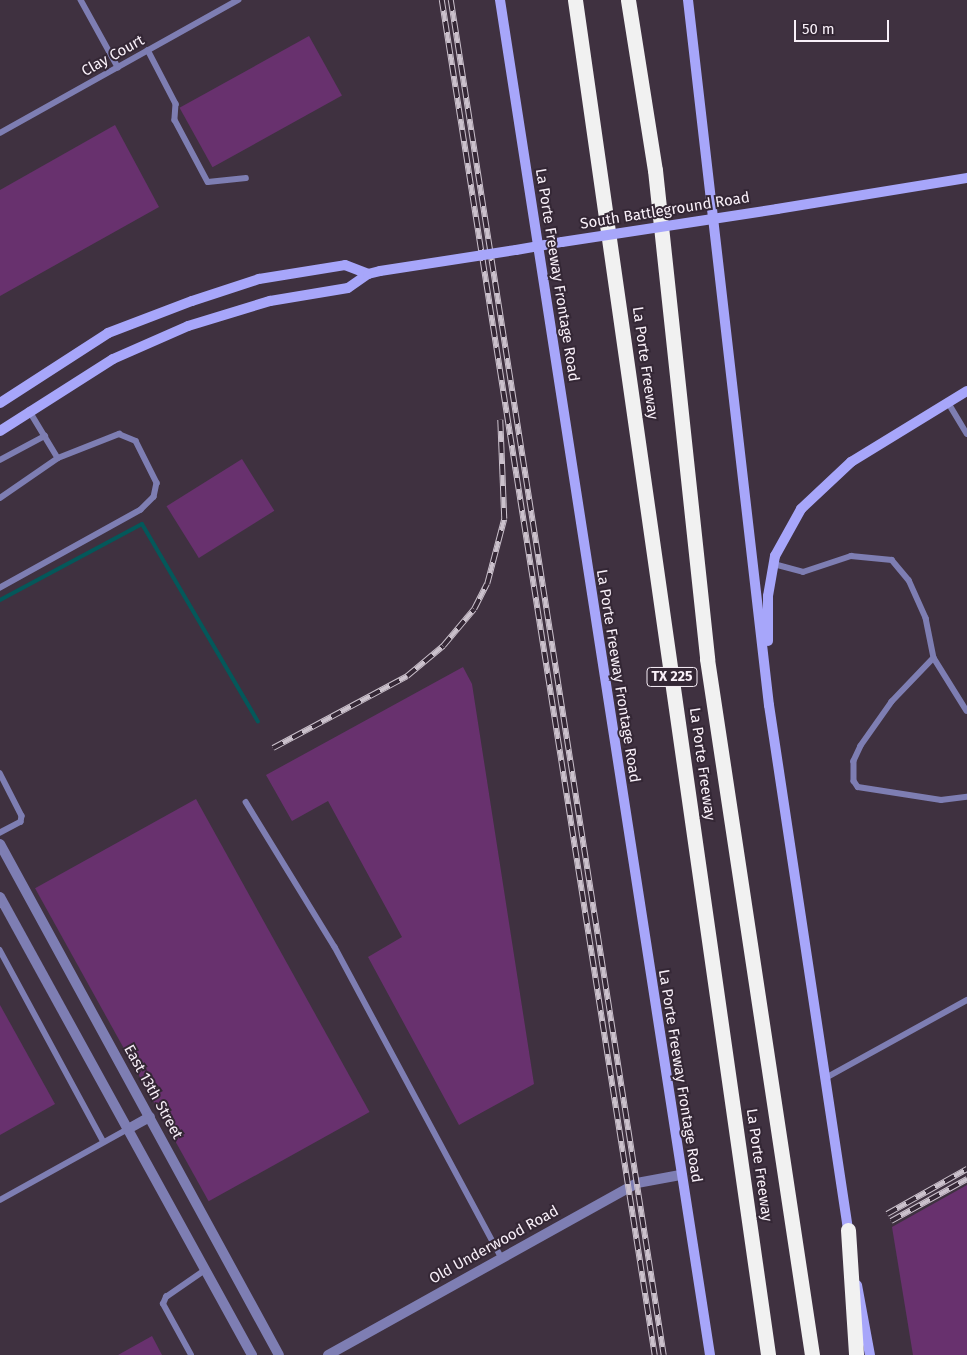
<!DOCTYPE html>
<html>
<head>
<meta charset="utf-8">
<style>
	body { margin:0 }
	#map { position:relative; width:967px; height:1355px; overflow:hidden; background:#3f3140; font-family:"Fira Sans",sans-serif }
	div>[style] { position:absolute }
	.stream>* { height:4px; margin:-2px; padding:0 2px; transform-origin:2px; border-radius:2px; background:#04585a }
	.building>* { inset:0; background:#68316e; transform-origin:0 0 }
	.service>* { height:5.5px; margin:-2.75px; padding:0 2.75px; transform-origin:2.75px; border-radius:2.75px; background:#7e7eb3 }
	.minor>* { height:10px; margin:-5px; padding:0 5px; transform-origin:5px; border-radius:5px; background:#7e7eb3 }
	.secondary>* { height:10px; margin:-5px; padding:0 5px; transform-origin:5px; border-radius:5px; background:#a7a6fa }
	.motorway>* { height:15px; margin:-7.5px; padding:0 7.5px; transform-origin:7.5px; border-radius:7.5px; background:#f1f1f1 }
	.rail>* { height:5.5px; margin-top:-2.75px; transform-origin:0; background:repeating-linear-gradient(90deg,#342735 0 11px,#cbc1cc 0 22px); box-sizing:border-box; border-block:1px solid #cbc1cc }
	.secondary-bridge>* { height:10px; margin:-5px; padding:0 5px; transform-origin:5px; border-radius:5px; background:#a7a6fa }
	span { translate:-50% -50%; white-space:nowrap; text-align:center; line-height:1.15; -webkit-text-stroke:4px #342735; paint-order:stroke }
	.shield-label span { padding:1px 4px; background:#342735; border:1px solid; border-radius:4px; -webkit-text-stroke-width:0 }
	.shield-label { font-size:14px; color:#f9f0f9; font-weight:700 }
	.street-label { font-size:15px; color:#f9f0f9 }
	.scale { position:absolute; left:794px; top:20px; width:95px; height:22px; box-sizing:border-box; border:2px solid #f9f0f9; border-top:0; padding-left:6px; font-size:15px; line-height:18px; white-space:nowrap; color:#f9f0f9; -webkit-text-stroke:4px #342735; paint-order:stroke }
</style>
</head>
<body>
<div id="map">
	<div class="stream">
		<i style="left:0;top:600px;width:161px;rotate:-28.2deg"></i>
		<i style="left:142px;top:524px;width:229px;rotate:59.6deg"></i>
	</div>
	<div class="building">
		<i style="left:309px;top:36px;width:68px;height:148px;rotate:61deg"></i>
		<i style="clip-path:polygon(115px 125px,159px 207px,0 296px,0 190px)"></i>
		<i style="left:242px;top:459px;width:61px;height:89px;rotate:58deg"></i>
		<i style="clip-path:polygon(463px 667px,472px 684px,534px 1084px,459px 1125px,368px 957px,402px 937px,328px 801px,292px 821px,266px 775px)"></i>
		<i style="left:196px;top:799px;width:358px;height:184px;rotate:61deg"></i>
		<i style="clip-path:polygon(0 1005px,55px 1104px,0 1135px)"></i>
		<i style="clip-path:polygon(967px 1185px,967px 1355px,913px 1355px,892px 1227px)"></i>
		<i style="clip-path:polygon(152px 1336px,162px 1355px,118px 1355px)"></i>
	</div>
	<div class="service">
		<i style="left:81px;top:0;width:77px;rotate:61.1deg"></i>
		<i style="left:148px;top:50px;width:61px;rotate:62.6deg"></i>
		<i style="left:176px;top:104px;width:16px;rotate:94deg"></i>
		<i style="left:175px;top:120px;width:70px;rotate:62deg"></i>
		<i style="left:208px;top:182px;width:38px;rotate:-6deg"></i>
		<i style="left:0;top:133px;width:273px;rotate:-29.2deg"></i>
		<i style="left:948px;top:402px;width:37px;rotate:59deg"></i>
		<i style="left:29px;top:410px;width:56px;rotate:58.9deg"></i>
		<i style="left:0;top:460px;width:51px;rotate:-28.1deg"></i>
		<i style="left:0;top:498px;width:70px;rotate:-34.6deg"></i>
		<i style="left:58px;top:458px;width:66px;rotate:-21.5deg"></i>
		<i style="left:119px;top:434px;width:18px;rotate:22deg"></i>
		<i style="left:136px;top:441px;width:47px;rotate:63.4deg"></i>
		<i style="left:157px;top:483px;width:14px;rotate:102deg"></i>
		<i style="left:154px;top:497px;width:18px;rotate:135deg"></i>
		<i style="left:141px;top:510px;width:161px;rotate:151deg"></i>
		<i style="left:774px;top:564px;width:30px;rotate:15deg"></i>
		<i style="left:803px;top:572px;width:51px;rotate:-18.4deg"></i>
		<i style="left:851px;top:556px;width:41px;rotate:5.6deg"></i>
		<i style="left:892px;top:560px;width:26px;rotate:50deg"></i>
		<i style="left:909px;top:580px;width:42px;rotate:65.9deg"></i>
		<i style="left:926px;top:618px;width:41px;rotate:78.7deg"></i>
		<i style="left:934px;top:658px;width:62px;rotate:58.1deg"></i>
		<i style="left:934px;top:658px;width:61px;rotate:133.7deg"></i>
		<i style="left:892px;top:702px;width:54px;rotate:125.2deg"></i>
		<i style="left:861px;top:746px;width:17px;rotate:115deg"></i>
		<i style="left:854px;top:761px;width:20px;rotate:90deg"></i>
		<i style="left:854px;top:781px;width:7px;rotate:56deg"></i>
		<i style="left:858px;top:787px;width:84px;rotate:8.9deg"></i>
		<i style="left:941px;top:800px;width:26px;rotate:-7deg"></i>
		<i style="left:0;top:773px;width:48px;rotate:62.9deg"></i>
		<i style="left:22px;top:816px;width:6px;rotate:99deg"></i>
		<i style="left:21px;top:822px;width:24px;rotate:152deg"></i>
		<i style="left:246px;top:802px;width:170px;rotate:58.5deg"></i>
		<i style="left:335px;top:947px;width:353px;rotate:61.8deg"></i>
		<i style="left:0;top:950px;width:218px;rotate:61.6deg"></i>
		<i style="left:824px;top:1079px;width:163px;rotate:-28.9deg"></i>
		<i style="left:0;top:1200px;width:146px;rotate:-29deg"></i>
		<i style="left:191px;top:1355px;width:58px;rotate:-118.8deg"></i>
		<i style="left:163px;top:1304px;width:8px;rotate:-67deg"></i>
		<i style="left:166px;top:1297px;width:47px;rotate:-34.7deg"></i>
	</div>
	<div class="minor">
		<i style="left:0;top:844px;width:582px;rotate:61.37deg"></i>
		<i style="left:0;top:897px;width:523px;rotate:61.18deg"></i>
		<i style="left:128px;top:1129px;width:25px;rotate:-29deg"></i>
		<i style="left:328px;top:1355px;width:354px;rotate:-29.1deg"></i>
		<i style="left:637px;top:1183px;width:44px;rotate:-10.5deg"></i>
	</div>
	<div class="secondary">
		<i style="left:500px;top:0;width:1371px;rotate:81.19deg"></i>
		<i style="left:688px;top:0;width:710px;rotate:83.45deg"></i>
		<i style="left:769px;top:705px;width:537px;rotate:81.43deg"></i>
		<i style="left:777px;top:209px;width:193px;rotate:-9.3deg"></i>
		<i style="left:516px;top:250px;width:47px;rotate:-9.9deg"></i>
		<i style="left:0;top:403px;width:129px;rotate:-32.9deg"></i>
		<i style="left:108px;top:333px;width:90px;rotate:-20.9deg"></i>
		<i style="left:192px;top:301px;width:71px;rotate:-18.2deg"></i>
		<i style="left:259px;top:279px;width:87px;rotate:-9.2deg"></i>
		<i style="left:345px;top:265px;width:25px;rotate:21deg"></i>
		<i style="left:0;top:431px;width:134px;rotate:-32.5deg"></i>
		<i style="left:113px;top:359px;width:82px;rotate:-23.7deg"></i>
		<i style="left:188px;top:326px;width:86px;rotate:-17deg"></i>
		<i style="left:270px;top:301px;width:79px;rotate:-9.5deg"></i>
		<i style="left:348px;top:288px;width:24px;rotate:-35deg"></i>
		<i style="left:368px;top:274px;width:12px;rotate:-14deg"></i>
		<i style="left:768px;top:641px;width:45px;rotate:-90deg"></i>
		<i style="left:768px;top:596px;width:41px;rotate:-80.1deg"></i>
		<i style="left:775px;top:556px;width:54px;rotate:-61deg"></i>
		<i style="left:801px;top:509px;width:69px;rotate:-43.2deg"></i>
		<i style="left:851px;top:462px;width:136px;rotate:-31.5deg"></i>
		<i style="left:857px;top:1285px;width:71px;rotate:79.5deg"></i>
	</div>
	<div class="motorway">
		<i style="left:575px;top:0;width:1369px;rotate:81.89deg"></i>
		<i style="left:628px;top:0;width:172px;rotate:81deg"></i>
		<i style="left:655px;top:170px;width:492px;rotate:83.9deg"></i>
		<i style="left:707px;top:659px;width:704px;rotate:81.42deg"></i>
		<i style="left:848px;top:1230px;width:125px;rotate:86.3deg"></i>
	</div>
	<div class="rail">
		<i style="left:442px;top:0;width:1372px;rotate:81.07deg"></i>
		<i style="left:451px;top:0;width:1372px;rotate:81.07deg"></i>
		<i style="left:273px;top:748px;width:152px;rotate:-28.2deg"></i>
		<i style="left:407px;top:676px;width:47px;rotate:-39.8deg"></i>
		<i style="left:443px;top:646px;width:48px;rotate:-50deg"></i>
		<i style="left:474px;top:609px;width:28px;rotate:-63deg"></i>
		<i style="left:487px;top:584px;width:67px;rotate:-75.3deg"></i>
		<i style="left:504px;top:519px;width:99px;rotate:-92.3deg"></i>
		<i style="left:887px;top:1214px;width:92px;rotate:-29.4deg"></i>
		<i style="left:891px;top:1221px;width:87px;rotate:-28.9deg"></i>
	</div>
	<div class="secondary-bridge">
		<i style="left:562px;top:242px;width:218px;rotate:-8.7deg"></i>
		<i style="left:380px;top:271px;width:138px;rotate:-8.8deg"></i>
	</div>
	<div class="shield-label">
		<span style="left:672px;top:677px">TX 225</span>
	</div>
	<div class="street-label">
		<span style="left:113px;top:56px;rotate:-29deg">Clay Court</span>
		<span style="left:665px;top:211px;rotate:-9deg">South Battleground Road</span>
		<span style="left:557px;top:275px;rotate:81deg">La Porte Freeway Frontage Road</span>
		<span style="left:645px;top:363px;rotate:82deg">La Porte Freeway</span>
		<span style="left:618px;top:676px;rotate:81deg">La Porte Freeway Frontage Road</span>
		<span style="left:702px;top:764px;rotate:82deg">La Porte Freeway</span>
		<span style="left:680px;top:1076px;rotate:81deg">La Porte Freeway Frontage Road</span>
		<span style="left:153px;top:1092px;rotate:61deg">East 13th Street</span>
		<span style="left:759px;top:1165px;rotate:82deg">La Porte Freeway</span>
		<span style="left:494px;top:1245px;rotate:-29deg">Old Underwood Road</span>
	</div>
	<div class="scale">50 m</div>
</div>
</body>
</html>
